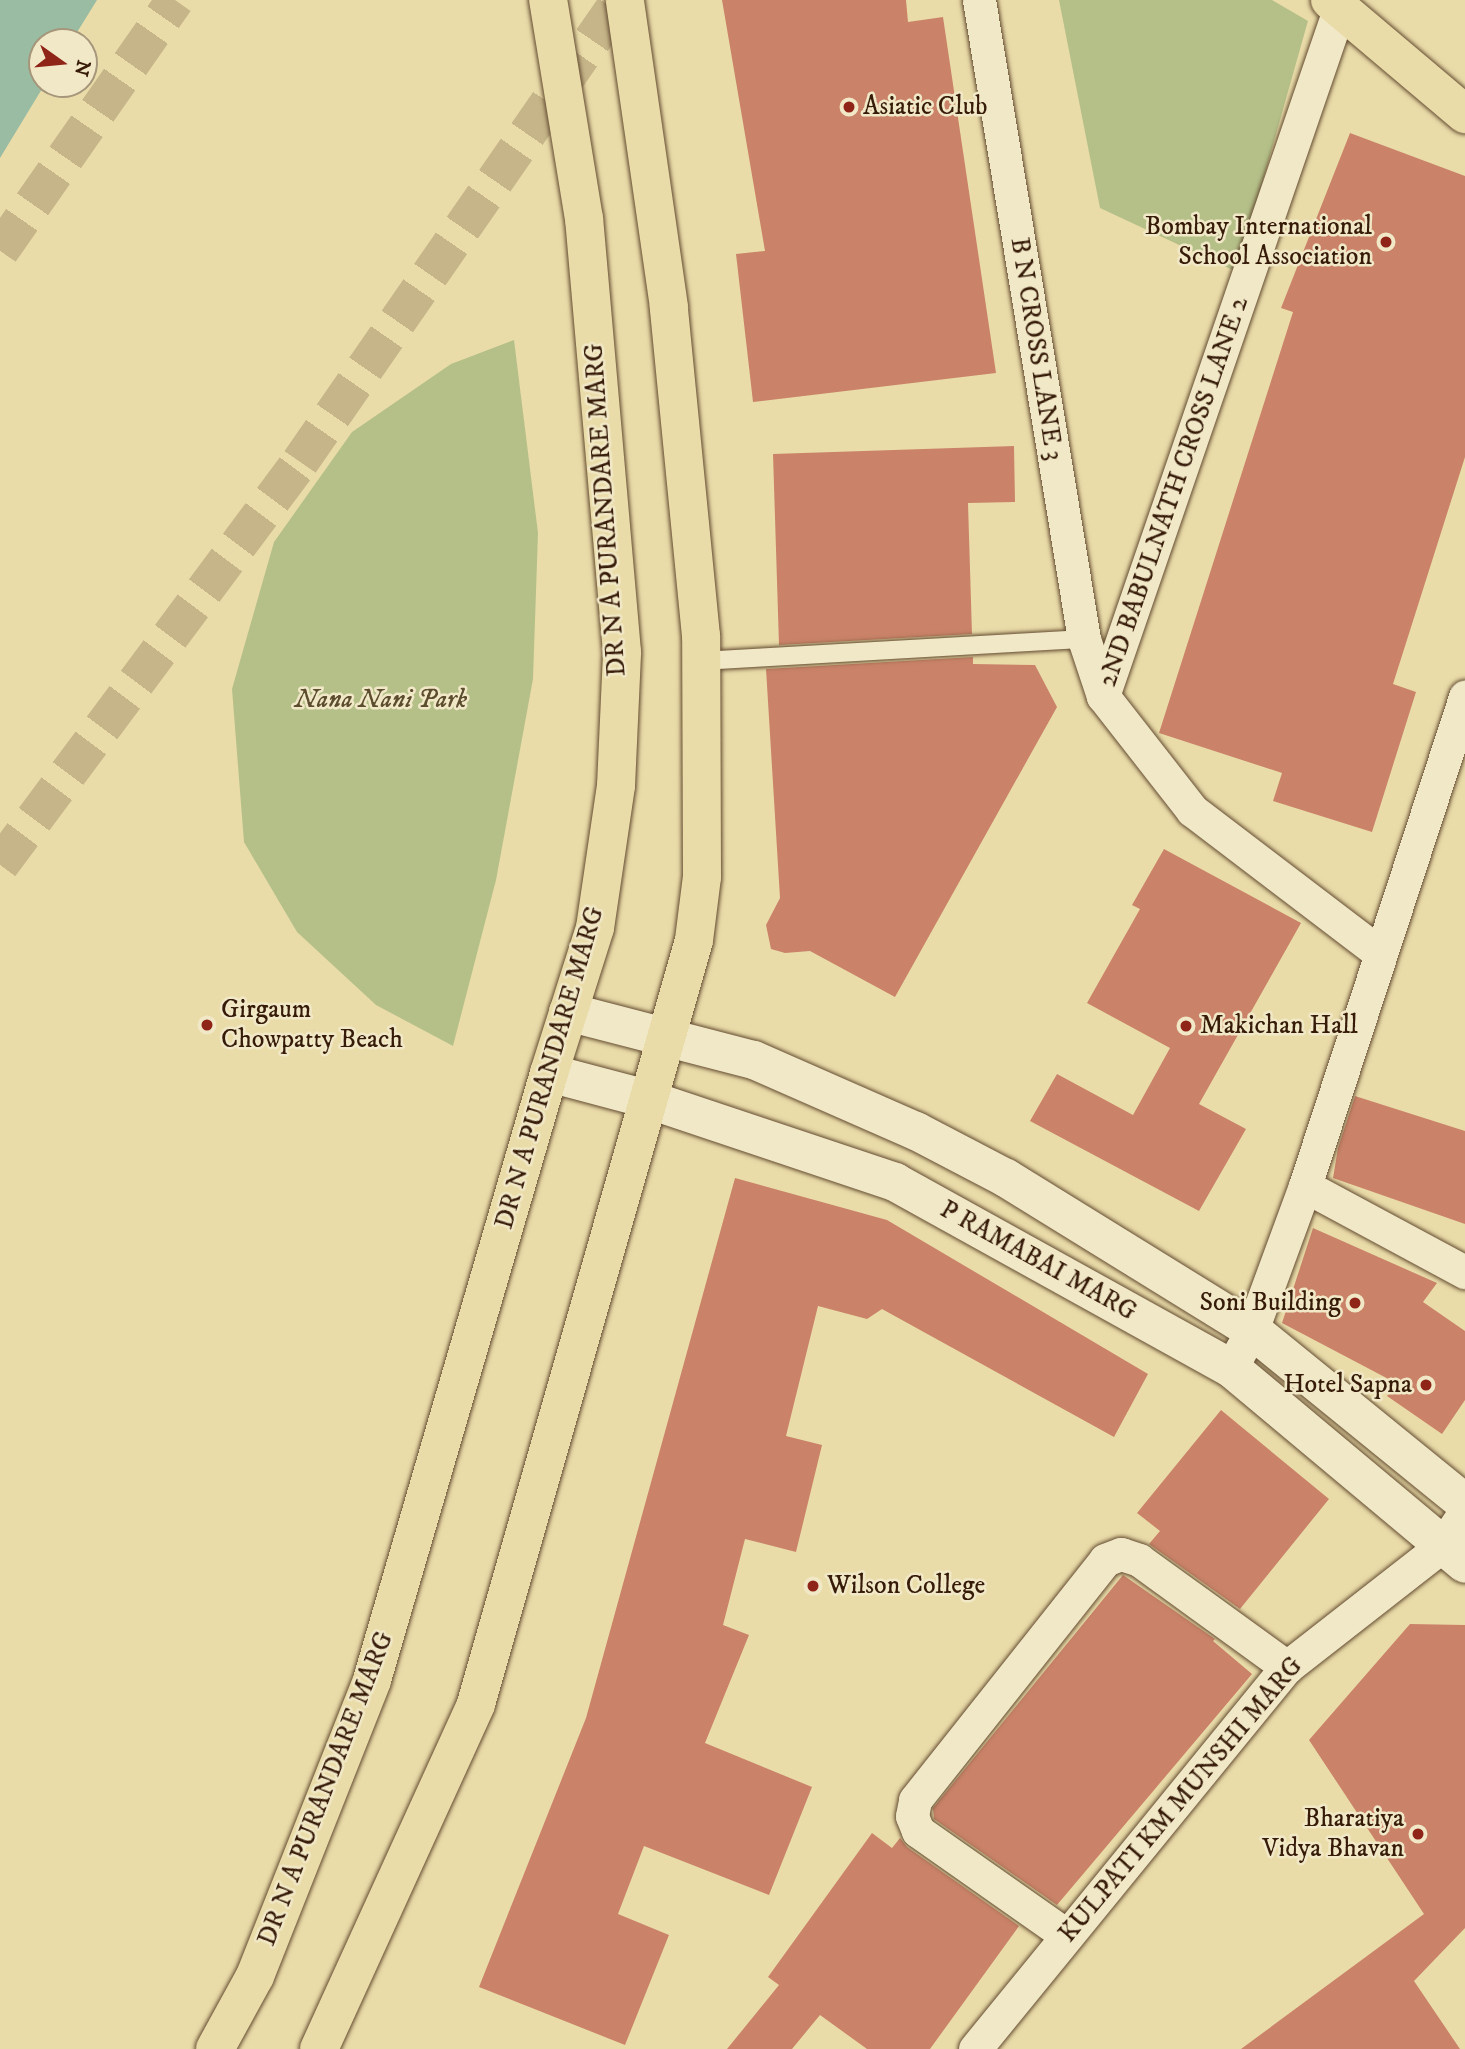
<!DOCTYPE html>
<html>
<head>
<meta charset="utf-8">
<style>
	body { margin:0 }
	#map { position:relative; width:1465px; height:2049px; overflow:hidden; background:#eadca9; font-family:"IM FELL DW Pica",serif }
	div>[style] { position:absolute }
	.green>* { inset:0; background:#b5c089 }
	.water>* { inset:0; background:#99bca3 }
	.building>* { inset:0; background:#ca8369 }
	.highway-tunnel>* { height:38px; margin-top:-19px; transform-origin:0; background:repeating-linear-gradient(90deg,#c6b589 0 38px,transparent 0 57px) }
	.roads { filter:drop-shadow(0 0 2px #634b31) drop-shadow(0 0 2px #634b31) }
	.lane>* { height:18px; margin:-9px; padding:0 9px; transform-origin:9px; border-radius:9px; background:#f1e8c7 }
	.street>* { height:33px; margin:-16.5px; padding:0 16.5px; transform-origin:16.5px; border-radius:16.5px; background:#f1e8c7 }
	.secondary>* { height:38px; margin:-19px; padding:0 19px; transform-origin:19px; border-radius:19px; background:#f1e8c7 }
	.primary>* { height:38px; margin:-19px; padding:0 19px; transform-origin:19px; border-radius:19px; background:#eadca9 }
	.dots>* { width:19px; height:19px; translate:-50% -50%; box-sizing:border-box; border:4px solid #f1e8c7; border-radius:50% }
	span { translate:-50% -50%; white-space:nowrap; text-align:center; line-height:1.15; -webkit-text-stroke:5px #f1e8c7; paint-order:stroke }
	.poi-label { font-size:26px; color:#361b09 }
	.left { translate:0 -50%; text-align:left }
	.right { translate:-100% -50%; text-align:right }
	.street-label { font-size:26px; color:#361b09 }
	.park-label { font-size:26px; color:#5c4d2f; font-style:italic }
	.north { position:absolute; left:28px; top:28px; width:70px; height:70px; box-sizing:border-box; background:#f1e8c7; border:2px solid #a6967b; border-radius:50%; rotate:105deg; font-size:19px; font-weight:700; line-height:28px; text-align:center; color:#361b09 }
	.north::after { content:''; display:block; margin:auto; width:24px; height:32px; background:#8f2418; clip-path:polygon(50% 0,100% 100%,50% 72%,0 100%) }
</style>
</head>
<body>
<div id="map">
	<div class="green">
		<i style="clip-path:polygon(1059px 0,1272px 0,1308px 21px,1237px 272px,1100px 208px)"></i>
		<i style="clip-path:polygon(514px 340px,538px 533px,533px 679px,496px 880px,453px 1046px,376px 1005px,297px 932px,244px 842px,232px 689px,274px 542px,352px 432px,451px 364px)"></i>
	</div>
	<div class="water">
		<i style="clip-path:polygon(0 0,97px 0,71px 42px,42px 42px,42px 84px,45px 84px,0 158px)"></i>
	</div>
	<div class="building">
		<i style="clip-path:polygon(722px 0,906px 0,908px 22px,943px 17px,996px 373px,753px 402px,736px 254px,765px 251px)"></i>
		<i style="clip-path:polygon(1350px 133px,1465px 176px,1465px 457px,1393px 684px,1416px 692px,1372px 832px,1273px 801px,1282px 773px,1159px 733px,1293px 312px,1281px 308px)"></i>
		<i style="clip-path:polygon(1014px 446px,1015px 502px,968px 503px,972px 634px,779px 645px,773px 454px)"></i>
		<i style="clip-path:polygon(973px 657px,973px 664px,1035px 665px,1057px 707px,895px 997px,810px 951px,785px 953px,771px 949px,766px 925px,780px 898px,766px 669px)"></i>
		<i style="clip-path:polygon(1164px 849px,1301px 923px,1199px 1104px,1246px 1129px,1199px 1211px,1030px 1121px,1057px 1074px,1133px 1115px,1170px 1048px,1087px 1003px,1140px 909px,1132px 905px)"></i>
		<i style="clip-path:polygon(1355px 1096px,1465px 1131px,1465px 1224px,1333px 1178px,1338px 1148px)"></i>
		<i style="clip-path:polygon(735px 1178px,887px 1220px,1148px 1374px,1114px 1437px,882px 1309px,867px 1319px,818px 1306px,786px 1436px,822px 1445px,796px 1552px,745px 1539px,723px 1625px,749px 1635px,705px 1743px,812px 1787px,769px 1895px,644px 1846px,618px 1914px,669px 1935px,625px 2045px,479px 1987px,586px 1718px)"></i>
		<i style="clip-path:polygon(1313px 1228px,1437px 1283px,1423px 1302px,1465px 1331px,1465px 1400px,1442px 1434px,1387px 1396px,1396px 1383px,1282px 1323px)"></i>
		<i style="clip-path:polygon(1221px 1410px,1329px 1499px,1240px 1609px,1149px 1544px,1160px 1531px,1137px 1513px)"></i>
		<i style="clip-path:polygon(1123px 1575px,1215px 1639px,1213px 1641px,1252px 1674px,1057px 1905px,934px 1819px,933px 1808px)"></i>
		<i style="clip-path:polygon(1410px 1624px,1465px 1625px,1465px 1928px,1414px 1981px,1460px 2049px,1241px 2049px,1424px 1914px,1309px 1740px)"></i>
		<i style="clip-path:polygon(872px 1833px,892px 1848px,900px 1838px,907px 1847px,1019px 1926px,930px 2049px,867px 2049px,820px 2015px,792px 2049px,727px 2049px,779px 1985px,768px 1977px)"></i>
	</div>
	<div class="highway-tunnel">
		<i style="left:0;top:251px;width:306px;rotate:-55.1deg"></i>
		<i style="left:0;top:865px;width:502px;rotate:-53.34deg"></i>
		<i style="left:300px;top:462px;width:562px;rotate:-55.29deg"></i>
	</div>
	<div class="roads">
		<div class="lane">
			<i style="left:701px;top:661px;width:384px;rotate:-3.3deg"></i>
		</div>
		<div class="street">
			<i style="left:979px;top:0;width:648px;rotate:80.67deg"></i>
			<i style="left:1084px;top:639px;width:60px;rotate:71.6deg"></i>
			<i style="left:1340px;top:7px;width:729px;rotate:108.98deg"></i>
			<i style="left:1103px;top:696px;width:145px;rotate:52deg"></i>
			<i style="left:1192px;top:810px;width:236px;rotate:37.3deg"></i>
			<i style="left:1305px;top:1186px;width:182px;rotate:28.3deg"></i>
			<i style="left:1231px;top:1368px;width:43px;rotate:-61.1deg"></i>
			<i style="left:1252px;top:1330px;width:153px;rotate:-69.8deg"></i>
			<i style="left:1305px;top:1186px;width:515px;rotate:-71.88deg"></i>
			<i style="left:1066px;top:1935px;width:181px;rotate:-144.9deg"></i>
			<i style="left:918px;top:1831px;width:16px;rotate:-112deg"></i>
			<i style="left:912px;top:1816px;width:16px;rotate:-79deg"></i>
			<i style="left:915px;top:1800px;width:306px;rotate:-51.6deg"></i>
			<i style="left:1105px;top:1560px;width:17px;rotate:-21deg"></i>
			<i style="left:1121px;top:1554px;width:19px;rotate:18deg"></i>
			<i style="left:1139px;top:1560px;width:183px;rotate:35.9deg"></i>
			<i style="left:975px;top:2049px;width:493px;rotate:-50.8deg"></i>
			<i style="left:1287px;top:1667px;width:197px;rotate:-38deg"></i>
			<i style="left:1442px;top:1546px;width:41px;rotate:-55.9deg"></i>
		</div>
		<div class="secondary">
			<i style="left:568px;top:1012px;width:192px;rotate:14.5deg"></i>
			<i style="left:754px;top:1060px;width:177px;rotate:23.7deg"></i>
			<i style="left:916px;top:1131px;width:102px;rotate:27.6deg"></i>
			<i style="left:1006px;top:1178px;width:289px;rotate:31.7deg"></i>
			<i style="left:1252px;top:1330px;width:274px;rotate:39.1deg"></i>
			<i style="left:549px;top:1073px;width:101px;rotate:14.9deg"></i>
			<i style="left:647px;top:1099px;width:262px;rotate:18.5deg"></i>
			<i style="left:895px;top:1182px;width:384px;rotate:29deg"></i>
			<i style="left:1231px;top:1368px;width:305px;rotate:39.9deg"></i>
		</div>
		<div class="primary">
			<i style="left:1330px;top:0;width:177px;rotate:40.2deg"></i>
			<i style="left:215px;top:2049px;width:83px;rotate:-61.3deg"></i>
			<i style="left:255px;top:1976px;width:318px;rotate:-68.4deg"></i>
			<i style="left:372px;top:1680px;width:632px;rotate:-73.74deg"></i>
			<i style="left:549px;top:1073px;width:152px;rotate:-72.4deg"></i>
			<i style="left:595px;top:928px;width:144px;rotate:-81.6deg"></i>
			<i style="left:616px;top:786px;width:134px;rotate:-87.4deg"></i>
			<i style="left:622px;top:652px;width:435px;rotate:-95deg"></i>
			<i style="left:584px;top:219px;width:222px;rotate:-99.3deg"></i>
			<i style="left:319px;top:2049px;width:379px;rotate:-65.5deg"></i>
			<i style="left:476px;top:1704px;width:794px;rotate:-74.07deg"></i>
			<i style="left:694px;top:940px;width:64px;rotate:-82.8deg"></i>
			<i style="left:702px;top:877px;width:241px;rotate:-90.2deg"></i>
			<i style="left:701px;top:636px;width:331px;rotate:-95.6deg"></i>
			<i style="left:669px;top:307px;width:310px;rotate:-98.2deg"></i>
		</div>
	</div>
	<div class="dots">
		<i style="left:849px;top:107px;background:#8f2418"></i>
		<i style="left:1386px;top:242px;background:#8f2418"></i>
		<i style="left:207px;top:1025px;background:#8f2418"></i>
		<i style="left:1186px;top:1026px;background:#8f2418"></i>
		<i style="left:1355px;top:1303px;background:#8f2418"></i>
		<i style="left:1426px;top:1385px;background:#8f2418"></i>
		<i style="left:813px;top:1586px;background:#8f2418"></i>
		<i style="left:1418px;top:1834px;background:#8f2418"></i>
	</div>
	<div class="poi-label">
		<span class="left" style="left:863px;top:107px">Asiatic Club</span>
		<span class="right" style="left:1372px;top:242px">Bombay International<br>School Association</span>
		<span class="left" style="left:221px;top:1025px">Girgaum<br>Chowpatty Beach</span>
		<span class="left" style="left:1200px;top:1026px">Makichan Hall</span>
		<span class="right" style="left:1341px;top:1303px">Soni Building</span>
		<span class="right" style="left:1412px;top:1385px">Hotel Sapna</span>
		<span class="left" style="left:827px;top:1586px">Wilson College</span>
		<span class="right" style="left:1404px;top:1834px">Bharatiya<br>Vidya Bhavan</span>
	</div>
	<div class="street-label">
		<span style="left:1036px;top:349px;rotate:81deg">B N CROSS LANE 3</span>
		<span style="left:1174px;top:492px;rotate:-71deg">2ND BABULNATH CROSS LANE 2</span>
		<span style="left:606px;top:510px;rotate:-94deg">DR N A PURANDARE MARG</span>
		<span style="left:550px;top:1068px;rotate:-74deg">DR N A PURANDARE MARG</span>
		<span style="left:1038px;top:1261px;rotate:29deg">P RAMABAI MARG</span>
		<span style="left:326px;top:1789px;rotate:-69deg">DR N A PURANDARE MARG</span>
		<span style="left:1181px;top:1800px;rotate:-50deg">KULPATI KM MUNSHI MARG</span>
	</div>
	<div class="park-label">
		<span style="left:381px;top:700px">Nana Nani Park</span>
	</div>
	<div class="north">N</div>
</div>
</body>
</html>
